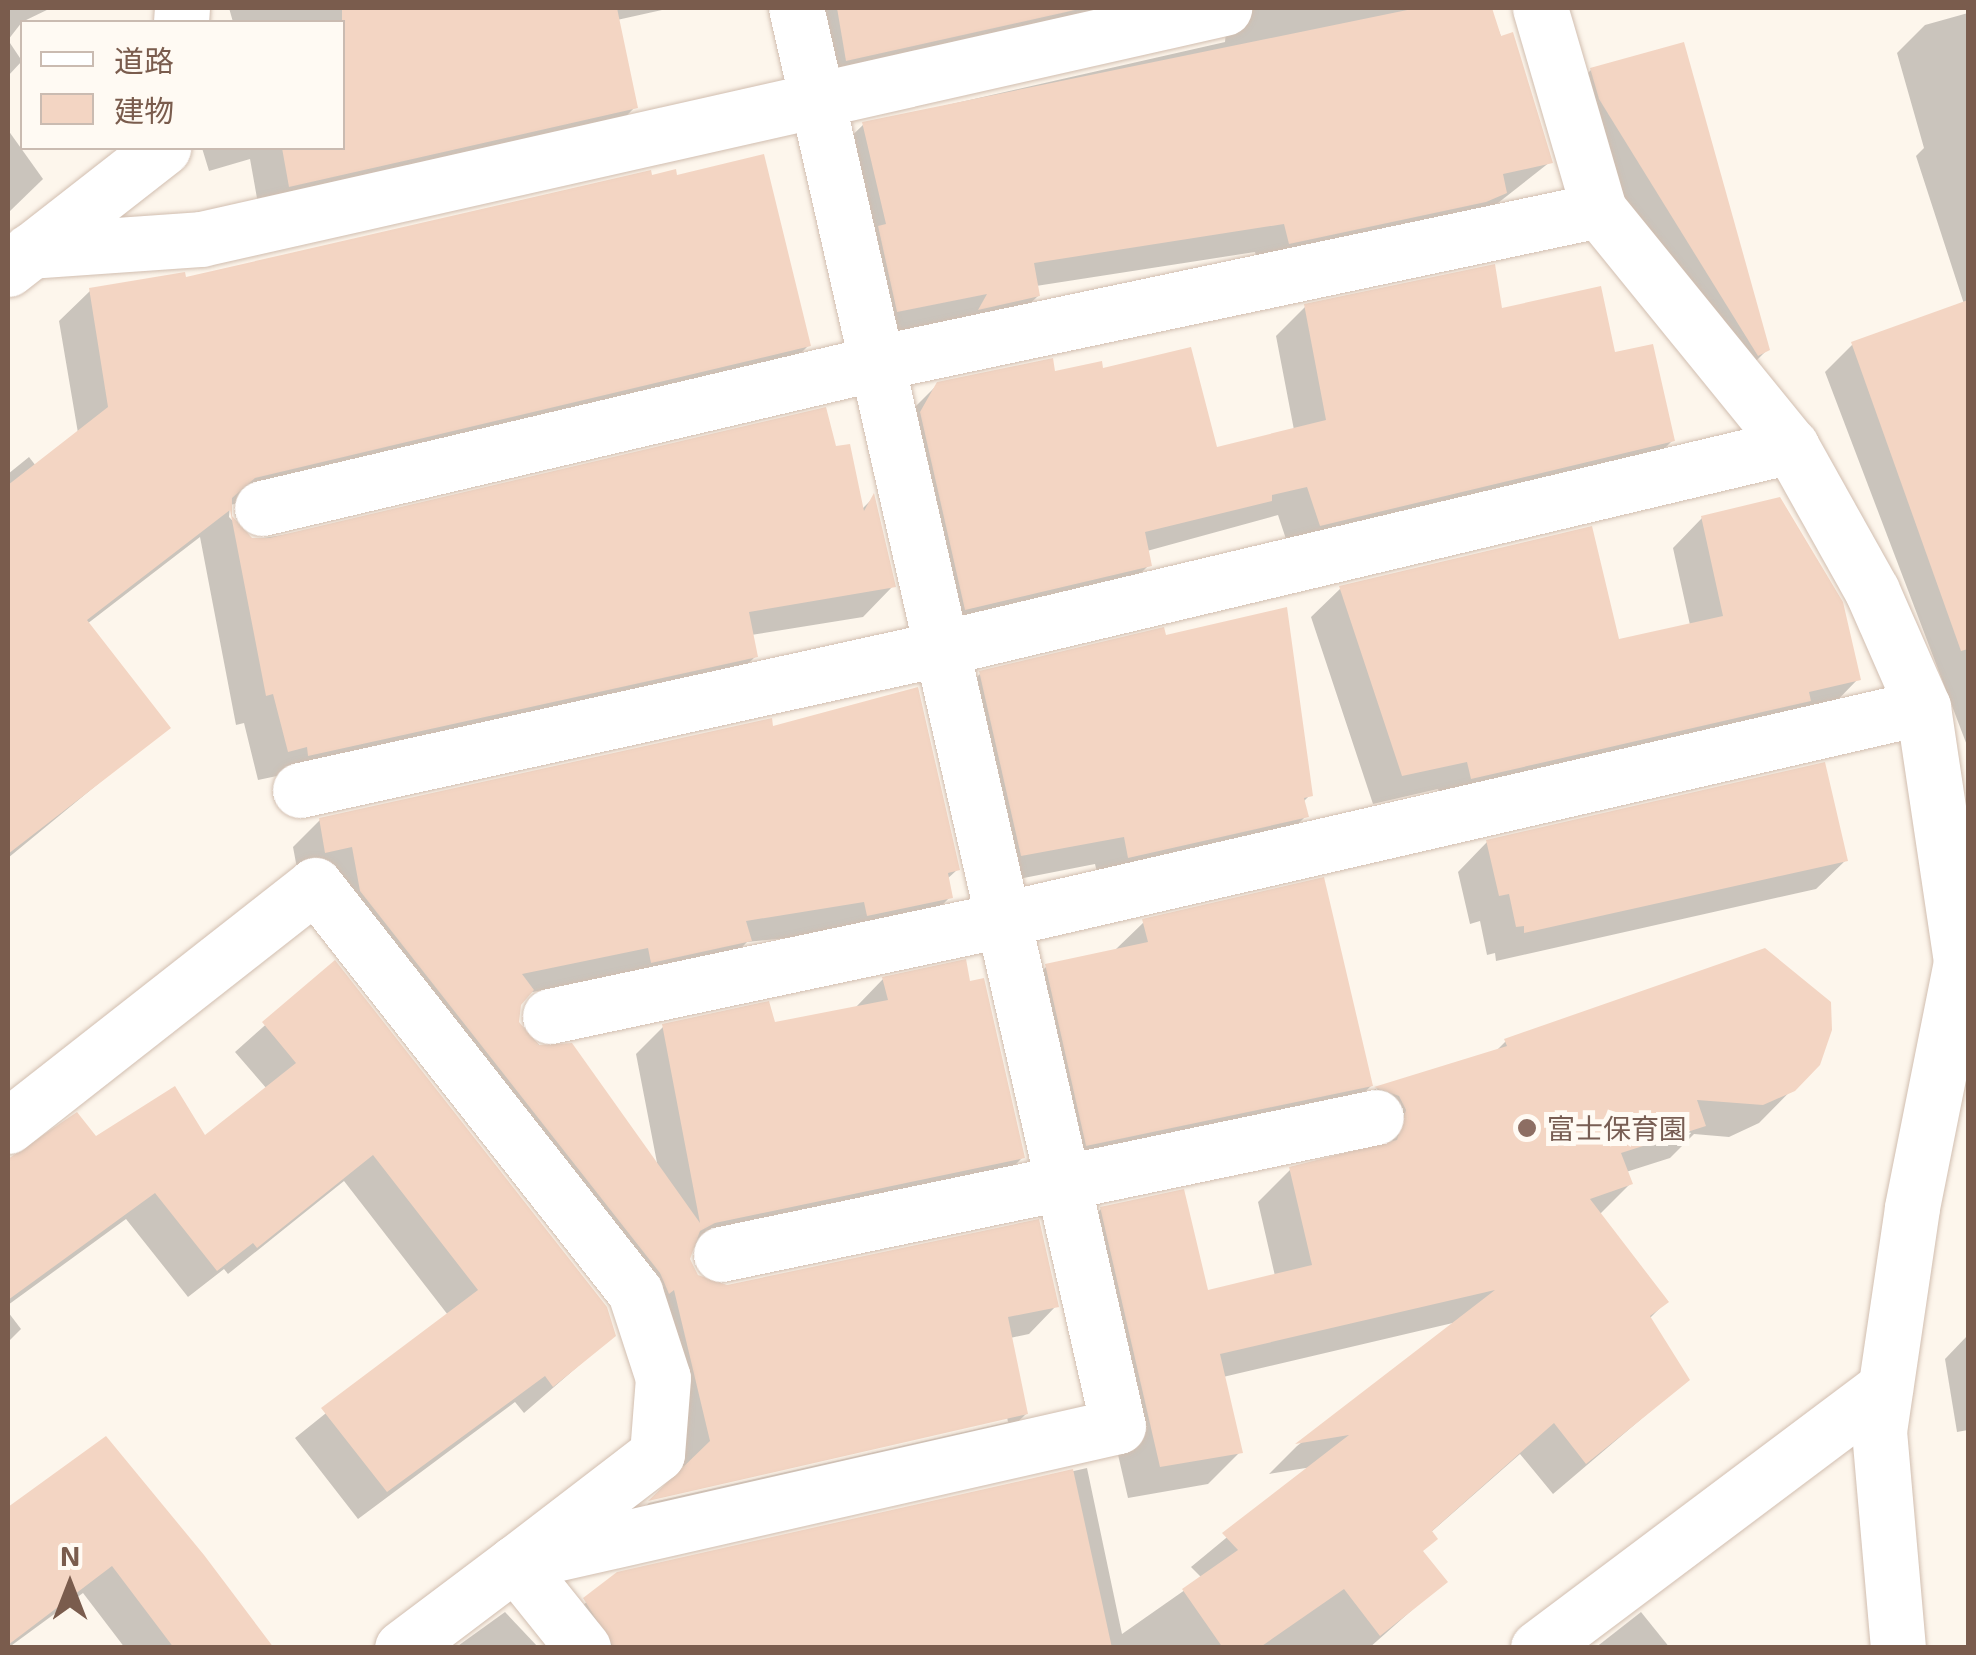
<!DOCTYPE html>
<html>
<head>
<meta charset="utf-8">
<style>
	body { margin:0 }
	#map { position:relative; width:1976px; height:1655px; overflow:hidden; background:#fdf6ec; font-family:"Exo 2","Noto Sans JP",sans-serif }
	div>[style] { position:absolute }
	.shadow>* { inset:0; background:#0003 }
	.building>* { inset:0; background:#f3d5c3 }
	.roads { filter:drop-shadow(0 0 2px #d1beb0) drop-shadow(0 0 2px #d1beb0) }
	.street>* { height:55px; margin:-27.5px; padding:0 27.5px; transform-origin:27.5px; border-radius:27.5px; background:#fff }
	.secondary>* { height:55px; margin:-27.5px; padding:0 27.5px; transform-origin:27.5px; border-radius:27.5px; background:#fff }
	.dots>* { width:28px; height:28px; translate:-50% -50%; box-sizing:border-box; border:5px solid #fffaf3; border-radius:50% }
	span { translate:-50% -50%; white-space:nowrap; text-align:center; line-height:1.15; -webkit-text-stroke:10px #fffaf3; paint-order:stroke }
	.education-label { font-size:28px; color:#785e54 }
	.left { translate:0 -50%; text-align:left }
	.frame { position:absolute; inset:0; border:10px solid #7a5c4d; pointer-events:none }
	.legend { position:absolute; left:20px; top:20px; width:325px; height:130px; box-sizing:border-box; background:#fffaf3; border:2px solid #cabbb1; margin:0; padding:12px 18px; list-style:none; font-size:30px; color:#7a5c4d }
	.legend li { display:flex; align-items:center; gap:20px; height:50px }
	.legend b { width:50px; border:2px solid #cabbb1 }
	.north { position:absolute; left:20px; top:1535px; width:100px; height:100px; -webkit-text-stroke:8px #fffaf3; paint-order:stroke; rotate:0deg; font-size:28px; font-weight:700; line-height:40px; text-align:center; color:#7a5c4d }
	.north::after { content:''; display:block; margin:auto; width:35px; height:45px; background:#7a5c4d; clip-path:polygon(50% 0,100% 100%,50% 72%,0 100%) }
</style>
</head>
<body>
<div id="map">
	<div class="shadow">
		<i style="clip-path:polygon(8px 8px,51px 8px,22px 22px,8px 40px,22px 61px,8px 76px)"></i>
		<i style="clip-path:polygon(229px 8px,671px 8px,617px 20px,635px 107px,606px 137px,260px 215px,250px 159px,209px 171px,202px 148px,342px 148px,342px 22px,233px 22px)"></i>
		<i style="clip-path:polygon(794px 8px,1178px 8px,817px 89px)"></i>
		<i style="clip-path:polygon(1205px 8px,1490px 8px,1550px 162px,1475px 221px,1260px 272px,1255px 252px,1036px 286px,1038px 296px,1008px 325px,868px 340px,834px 153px,864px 124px,1225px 42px,1226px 30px)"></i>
		<i style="clip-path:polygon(1968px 13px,1968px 748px,1825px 372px,1853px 344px,1964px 304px,1916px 156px,1924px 148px,1897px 53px,1925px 25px)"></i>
		<i style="clip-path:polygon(1591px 70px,1767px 350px,1744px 373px,1734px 377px,1577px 123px,1568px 93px)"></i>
		<i style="clip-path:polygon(8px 130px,43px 179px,8px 213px)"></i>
		<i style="clip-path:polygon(184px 280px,808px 346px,778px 376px,230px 505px,229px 517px,251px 540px,834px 449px,861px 510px,873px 498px,893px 586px,863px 617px,751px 635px,756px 656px,725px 686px,279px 785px,277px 776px,258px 780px,244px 723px,236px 725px,200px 537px,87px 624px,167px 727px,8px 858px,8px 715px,13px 710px,8px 703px,8px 474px,29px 457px,36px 466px,78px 433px,59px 321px,90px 291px)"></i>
		<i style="clip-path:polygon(1305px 307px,1500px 311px,1613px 355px,1672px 441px,1643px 470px,1291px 554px,1278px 515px,1147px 551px,1149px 565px,1120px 594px,936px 638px,908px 414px,938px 384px,1101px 371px,1215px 450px,1294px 430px,1276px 336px)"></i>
		<i style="clip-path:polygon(1702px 518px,1858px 679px,1829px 709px,1442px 807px,1438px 789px,1373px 804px,1311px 617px,1341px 588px,1617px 642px,1690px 625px,1673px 548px)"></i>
		<i style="clip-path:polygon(1164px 638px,1310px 795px,1303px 802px,1306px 816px,1278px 844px,1100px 885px,1095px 864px,993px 884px,951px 702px,980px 674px)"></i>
		<i style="clip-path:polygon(772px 729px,957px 870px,946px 880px,950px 897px,923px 925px,747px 942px,722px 968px,621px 974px,528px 993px,518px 1004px,517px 1022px,658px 1168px,636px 1054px,664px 1026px,773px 1025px,856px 1007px,883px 979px,1022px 1158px,995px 1185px,691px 1248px,688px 1260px,697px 1278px,727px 1287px,1056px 1306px,1029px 1334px,1010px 1338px,1026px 1414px,998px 1441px,627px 1525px,649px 1503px,1008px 1422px,1007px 1417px,684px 1470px,647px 1315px,299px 879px,293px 847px,320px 820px)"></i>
		<i style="clip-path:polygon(1487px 842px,1846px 860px,1816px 889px,1496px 961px,1495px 953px,1487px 955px,1480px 921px,1470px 924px,1458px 872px)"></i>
		<i style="clip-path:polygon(1144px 922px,1371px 1086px,1342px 1114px,1058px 1173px,1018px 995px,1046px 967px,1115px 950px)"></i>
		<i style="clip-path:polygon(334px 964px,614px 1335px,524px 1413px,515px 1402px,358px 1519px,295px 1438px,448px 1315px,344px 1181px,228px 1274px,224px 1269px,188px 1297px,126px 1219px,8px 1305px,8px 1168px,76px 1115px,95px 1140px,204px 1138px,267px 1089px,235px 1052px)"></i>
		<i style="clip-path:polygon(1506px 1041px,1817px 1064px,1759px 1123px,1729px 1137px,1694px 1134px,1670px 1158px,1626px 1172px,1630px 1184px,1599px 1215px,1666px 1302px,1649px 1319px,1687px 1380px,1553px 1494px,1520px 1454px,1430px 1533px,1421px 1552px,1445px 1581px,1369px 1648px,563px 1648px,552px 1633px,618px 1574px,1087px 1468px,1122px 1634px,1202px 1578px,1191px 1567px,1312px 1467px,1269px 1474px,1297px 1446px,1457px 1322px,1223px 1377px,1240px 1452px,1208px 1484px,1128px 1498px,1069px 1242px,1101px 1209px,1206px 1293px,1275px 1276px,1258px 1202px,1291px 1169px,1373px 1148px,1345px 1120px,1375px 1089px,1495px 1052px)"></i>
		<i style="clip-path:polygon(8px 1312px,21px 1329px,8px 1342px)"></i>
		<i style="clip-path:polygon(1968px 1335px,1968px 1430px,1957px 1432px,1945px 1359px)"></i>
		<i style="clip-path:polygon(105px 1440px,270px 1648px,125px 1648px,83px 1593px,8px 1648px,8px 1510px)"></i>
		<i style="clip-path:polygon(505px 1612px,539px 1648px,455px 1648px)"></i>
		<i style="clip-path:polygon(1641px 1612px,1670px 1648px,1595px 1648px)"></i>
	</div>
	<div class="building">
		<i style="clip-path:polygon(342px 8px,617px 8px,638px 108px,289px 187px,282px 148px,342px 148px)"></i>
		<i style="clip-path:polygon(837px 8px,1084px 8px,846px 61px)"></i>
		<i style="clip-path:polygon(1417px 8px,1492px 8px,1501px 36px,1513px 32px,1553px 163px,1503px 174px,1507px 193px,1486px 202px,1289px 244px,1284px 224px,1034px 263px,1040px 296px,978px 310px,987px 294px,897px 312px,878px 226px,886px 224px,862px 122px)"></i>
		<i style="clip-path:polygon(1684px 42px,1770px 350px,1758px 356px,1599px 99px,1590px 68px)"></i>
		<i style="clip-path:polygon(764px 154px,811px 346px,255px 478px,232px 498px,232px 516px,252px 538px,269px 538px,826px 407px,836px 446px,850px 444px,864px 511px,874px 493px,896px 587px,749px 612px,758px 657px,308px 756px,307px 747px,288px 752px,273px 694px,266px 696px,230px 510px,87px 620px,171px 728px,8px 854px,8px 485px,108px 407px,89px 288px,185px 272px,186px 277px,651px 170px,652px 175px,676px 169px,677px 175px)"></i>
		<i style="clip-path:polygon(1495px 264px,1502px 308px,1601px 286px,1615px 352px,1653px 344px,1675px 441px,1320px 526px,1307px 487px,1272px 495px,1272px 501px,1145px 532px,1152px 566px,965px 610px,920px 412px,937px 382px,1053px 358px,1055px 371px,1102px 361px,1103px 368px,1191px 347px,1217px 447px,1326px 420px,1304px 304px)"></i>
		<i style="clip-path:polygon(1968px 300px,1968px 649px,1961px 651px,1851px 342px)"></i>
		<i style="clip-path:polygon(1780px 497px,1843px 602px,1861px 680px,1809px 692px,1811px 701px,1471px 779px,1467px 762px,1402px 776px,1339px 586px,1592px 526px,1619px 639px,1723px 616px,1701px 516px)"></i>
		<i style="clip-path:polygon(1287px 607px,1313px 796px,1304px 798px,1309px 817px,1128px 858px,1124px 837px,1021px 856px,979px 671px,1164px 627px,1166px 635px)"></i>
		<i style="clip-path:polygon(918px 687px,960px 870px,948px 873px,953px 898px,867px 916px,864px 902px,746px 921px,752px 941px,651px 963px,648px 948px,522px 974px,534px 990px,521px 1005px,519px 1022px,539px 1045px,572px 1043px,700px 1223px,662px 1024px,769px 1001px,775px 1022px,888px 1000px,882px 977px,966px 959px,970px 981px,984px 978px,1025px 1158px,715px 1223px,700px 1231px,690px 1259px,698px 1275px,727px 1285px,1039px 1219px,1059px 1307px,1008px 1317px,1028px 1414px,648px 1501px,710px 1441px,674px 1290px,669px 1294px,660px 1273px,360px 891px,352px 847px,325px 853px,319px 818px,772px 718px,773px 726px)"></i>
		<i style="clip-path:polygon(1825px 762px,1848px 861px,1524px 933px,1524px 926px,1516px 927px,1509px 894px,1499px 896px,1486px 840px)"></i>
		<i style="clip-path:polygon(1324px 877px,1373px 1086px,1086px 1146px,1045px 964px,1148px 942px,1142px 919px)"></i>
		<i style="clip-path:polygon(1765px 948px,1831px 1002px,1832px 1030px,1820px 1065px,1795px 1091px,1763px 1105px,1697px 1100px,1706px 1126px,1621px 1153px,1633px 1184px,1590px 1199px,1669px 1302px,1650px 1316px,1690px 1380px,1586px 1464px,1554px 1423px,1432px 1531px,1438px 1539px,1423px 1551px,1448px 1582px,1380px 1636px,1344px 1589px,1259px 1648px,1223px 1648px,1182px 1589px,1238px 1550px,1222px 1533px,1349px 1435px,1295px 1444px,1495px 1290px,1220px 1354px,1243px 1453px,1160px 1467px,1100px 1207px,1184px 1189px,1208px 1290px,1312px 1265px,1289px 1167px,1397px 1140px,1406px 1110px,1399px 1096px,1374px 1087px,1507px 1046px,1504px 1039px)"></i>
		<i style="clip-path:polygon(335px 960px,607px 1307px,616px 1336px,553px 1387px,545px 1376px,387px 1492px,321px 1408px,478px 1290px,373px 1155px,257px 1248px,253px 1243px,217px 1271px,155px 1193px,8px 1300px,8px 1159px,77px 1112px,96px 1136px,175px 1086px,205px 1135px,296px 1063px,262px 1022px)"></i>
		<i style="clip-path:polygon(106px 1436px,204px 1555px,274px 1648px,174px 1648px,112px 1566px,8px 1645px,8px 1507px)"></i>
		<i style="clip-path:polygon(1073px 1469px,1112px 1648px,614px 1648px,583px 1598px,617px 1572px)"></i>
	</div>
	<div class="roads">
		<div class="street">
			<i style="left:1540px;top:8px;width:210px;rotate:73.7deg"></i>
			<i style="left:1599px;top:210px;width:304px;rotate:50.9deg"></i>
			<i style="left:1791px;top:446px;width:166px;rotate:60.8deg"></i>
			<i style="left:1872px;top:591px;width:127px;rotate:66.3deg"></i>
			<i style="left:1923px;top:707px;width:258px;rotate:81.5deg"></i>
			<i style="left:1961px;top:962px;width:251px;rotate:101.3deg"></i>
			<i style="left:1912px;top:1208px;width:225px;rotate:98.4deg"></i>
			<i style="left:1879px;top:1431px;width:218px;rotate:85deg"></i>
			<i style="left:30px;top:251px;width:171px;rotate:-4deg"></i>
			<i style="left:201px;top:239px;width:1049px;rotate:-12.72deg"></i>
			<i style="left:262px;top:508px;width:627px;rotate:-13.28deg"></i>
			<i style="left:872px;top:364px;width:743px;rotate:-11.96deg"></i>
			<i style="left:300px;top:790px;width:653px;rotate:-12.46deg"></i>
			<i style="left:938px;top:649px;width:877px;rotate:-13.39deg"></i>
			<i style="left:550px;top:1016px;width:460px;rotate:-12deg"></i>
			<i style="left:1000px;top:920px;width:947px;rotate:-12.99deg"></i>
			<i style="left:8px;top:1126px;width:390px;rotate:-38.1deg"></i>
			<i style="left:315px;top:885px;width:518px;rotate:51.82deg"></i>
			<i style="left:635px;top:1292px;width:90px;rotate:72deg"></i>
			<i style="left:663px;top:1378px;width:76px;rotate:94.5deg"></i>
			<i style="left:657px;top:1454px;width:179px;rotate:142.5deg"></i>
			<i style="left:515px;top:1563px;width:109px;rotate:51.3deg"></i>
			<i style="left:721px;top:1254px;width:669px;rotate:-11.81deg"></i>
			<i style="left:402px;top:1648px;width:141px;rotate:-37deg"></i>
			<i style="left:515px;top:1563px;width:618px;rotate:-12.8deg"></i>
			<i style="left:1118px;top:1426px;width:1454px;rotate:-102.79deg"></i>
			<i style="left:1538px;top:1648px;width:434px;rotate:-36.9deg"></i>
		</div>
		<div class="secondary">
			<i style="left:181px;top:22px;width:14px;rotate:-86deg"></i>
			<i style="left:8px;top:269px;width:197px;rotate:-38deg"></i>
		</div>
	</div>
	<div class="dots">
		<i style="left:1527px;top:1128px;background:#8d6e63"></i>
	</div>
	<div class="education-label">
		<span class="left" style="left:1547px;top:1128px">富士保育園</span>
	</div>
	<div class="frame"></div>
	<ul class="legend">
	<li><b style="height:12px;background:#fff"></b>道路</li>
	<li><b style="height:28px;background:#f3d5c3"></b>建物</li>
	</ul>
	<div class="north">N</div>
</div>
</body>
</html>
